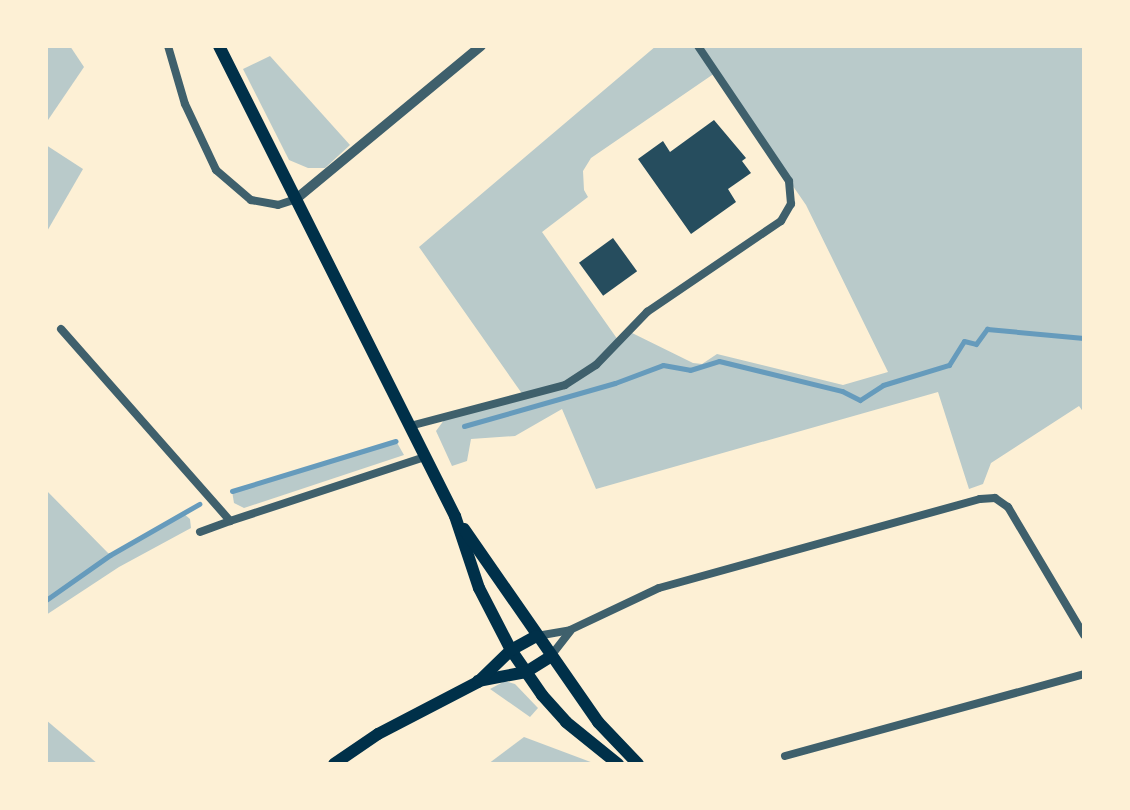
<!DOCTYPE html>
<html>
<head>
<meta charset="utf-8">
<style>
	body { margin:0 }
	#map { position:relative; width:1130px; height:810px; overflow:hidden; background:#fdf0d5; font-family:"Source Sans 3",sans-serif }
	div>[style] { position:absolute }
	.green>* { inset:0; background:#b9caca }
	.stream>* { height:5px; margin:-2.5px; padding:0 2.5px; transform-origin:2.5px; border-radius:2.5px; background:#669bbc }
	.building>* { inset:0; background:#264d5e; transform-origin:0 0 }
	.minor>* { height:8px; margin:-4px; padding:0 4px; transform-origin:4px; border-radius:4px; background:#3f606c }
	.tertiary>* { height:10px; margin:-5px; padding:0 5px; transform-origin:5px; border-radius:5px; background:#3f606c }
	.secondary>* { height:12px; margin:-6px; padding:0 6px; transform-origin:6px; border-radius:6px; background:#003049 }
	span { translate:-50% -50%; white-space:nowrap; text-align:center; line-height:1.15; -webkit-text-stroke:6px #fdf0d5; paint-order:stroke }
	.frame { position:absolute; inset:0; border:48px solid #fdf0d5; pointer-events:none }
</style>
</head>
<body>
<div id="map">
	<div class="green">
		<i style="clip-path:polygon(46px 46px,70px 46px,84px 67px,46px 123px)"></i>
		<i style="clip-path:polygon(evenodd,656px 46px,1084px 46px,1084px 413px,1079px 406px,991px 463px,983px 484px,969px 489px,938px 392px,596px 489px,562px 409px,515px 436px,471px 439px,467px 461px,452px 466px,436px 431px,447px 416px,523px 395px,419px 247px,656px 46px,715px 73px,806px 205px,888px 372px,843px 385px,717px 354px,702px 364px,693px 363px,628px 331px,618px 340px,542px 232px,588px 197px,584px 190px,583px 171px,591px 158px,715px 73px)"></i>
		<i style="clip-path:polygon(270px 56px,350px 145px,325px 168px,308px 168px,289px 160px,243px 69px)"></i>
		<i style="clip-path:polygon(46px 145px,83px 169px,46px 233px)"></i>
		<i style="clip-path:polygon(396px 441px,404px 455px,244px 508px,234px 503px,232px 491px)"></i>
		<i style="clip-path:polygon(46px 490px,110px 555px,183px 513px,190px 519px,191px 528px,119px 567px,46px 615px)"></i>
		<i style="clip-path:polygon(505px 681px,515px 684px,538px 708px,530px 717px,490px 689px)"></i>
		<i style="clip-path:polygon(46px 720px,98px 764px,46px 764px)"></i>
		<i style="clip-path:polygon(524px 737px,596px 764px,488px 764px)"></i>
	</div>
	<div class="stream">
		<i style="left:464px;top:426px;width:157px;rotate:-15.9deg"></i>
		<i style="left:615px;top:383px;width:51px;rotate:-20.6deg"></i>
		<i style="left:663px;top:365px;width:27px;rotate:10deg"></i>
		<i style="left:690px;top:370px;width:30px;rotate:-17deg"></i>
		<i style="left:719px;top:361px;width:127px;rotate:13.7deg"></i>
		<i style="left:842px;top:391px;width:20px;rotate:27deg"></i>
		<i style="left:860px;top:400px;width:27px;rotate:-33deg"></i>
		<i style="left:883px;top:385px;width:69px;rotate:-16.9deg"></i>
		<i style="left:949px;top:365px;width:28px;rotate:-58deg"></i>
		<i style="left:964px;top:341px;width:12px;rotate:14deg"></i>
		<i style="left:976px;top:344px;width:19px;rotate:-54deg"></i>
		<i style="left:987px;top:329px;width:97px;rotate:5.3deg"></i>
		<i style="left:232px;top:491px;width:171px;rotate:-17deg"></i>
		<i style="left:46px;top:600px;width:78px;rotate:-35.1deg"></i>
		<i style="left:110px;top:555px;width:103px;rotate:-29.8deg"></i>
	</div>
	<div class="building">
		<i style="clip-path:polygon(714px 120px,746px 158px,742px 161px,751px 173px,728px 189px,736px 202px,691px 234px,638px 159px,663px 141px,670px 152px)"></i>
		<i style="left:613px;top:238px;width:41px;height:42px;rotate:54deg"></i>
	</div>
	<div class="minor">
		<i style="left:168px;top:46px;width:60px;rotate:73.7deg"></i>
		<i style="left:185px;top:104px;width:73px;rotate:64.8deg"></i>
		<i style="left:216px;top:170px;width:46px;rotate:40.6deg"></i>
		<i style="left:251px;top:200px;width:27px;rotate:10deg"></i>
		<i style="left:278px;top:205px;width:19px;rotate:-18deg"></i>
		<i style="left:61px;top:329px;width:256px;rotate:48.6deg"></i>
		<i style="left:230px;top:521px;width:205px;rotate:-18.2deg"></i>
		<i style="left:410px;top:426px;width:160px;rotate:-14.8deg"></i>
		<i style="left:565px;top:385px;width:37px;rotate:-33deg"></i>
		<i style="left:596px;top:365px;width:74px;rotate:-46.1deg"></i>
		<i style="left:647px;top:312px;width:162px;rotate:-34.2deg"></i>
		<i style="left:781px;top:221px;width:20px;rotate:-60deg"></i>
		<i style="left:791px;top:204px;width:23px;rotate:-95deg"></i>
		<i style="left:789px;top:181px;width:163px;rotate:-124deg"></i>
		<i style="left:200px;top:532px;width:32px;rotate:-20deg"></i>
		<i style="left:537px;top:636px;width:34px;rotate:-10deg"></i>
		<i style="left:570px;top:630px;width:98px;rotate:-25.3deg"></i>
		<i style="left:659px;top:588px;width:333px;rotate:-15.5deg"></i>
		<i style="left:980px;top:499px;width:15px;rotate:-4deg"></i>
		<i style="left:995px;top:498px;width:16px;rotate:35deg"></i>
		<i style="left:1008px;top:507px;width:149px;rotate:59.3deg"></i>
		<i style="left:550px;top:657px;width:33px;rotate:-52deg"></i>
		<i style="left:785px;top:756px;width:310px;rotate:-15.3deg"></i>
	</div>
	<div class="tertiary">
		<i style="left:296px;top:199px;width:240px;rotate:-39.6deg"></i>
	</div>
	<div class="secondary">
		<i style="left:219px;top:46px;width:526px;rotate:63.34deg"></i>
		<i style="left:455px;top:516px;width:76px;rotate:71.6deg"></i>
		<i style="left:479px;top:588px;width:70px;rotate:62.7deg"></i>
		<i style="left:511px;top:650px;width:55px;rotate:55.4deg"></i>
		<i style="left:542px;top:695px;width:36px;rotate:48deg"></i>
		<i style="left:566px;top:722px;width:67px;rotate:38.9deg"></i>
		<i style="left:464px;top:529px;width:235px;rotate:55.2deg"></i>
		<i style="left:598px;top:722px;width:58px;rotate:46.4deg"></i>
		<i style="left:478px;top:681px;width:49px;rotate:-10.6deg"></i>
		<i style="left:526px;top:672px;width:28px;rotate:-32deg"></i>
		<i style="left:334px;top:764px;width:53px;rotate:-34.3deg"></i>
		<i style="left:378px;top:734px;width:113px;rotate:-27.5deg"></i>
		<i style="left:478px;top:682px;width:46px;rotate:-44.1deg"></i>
		<i style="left:511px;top:650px;width:29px;rotate:-29deg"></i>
	</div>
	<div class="frame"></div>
</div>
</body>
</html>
